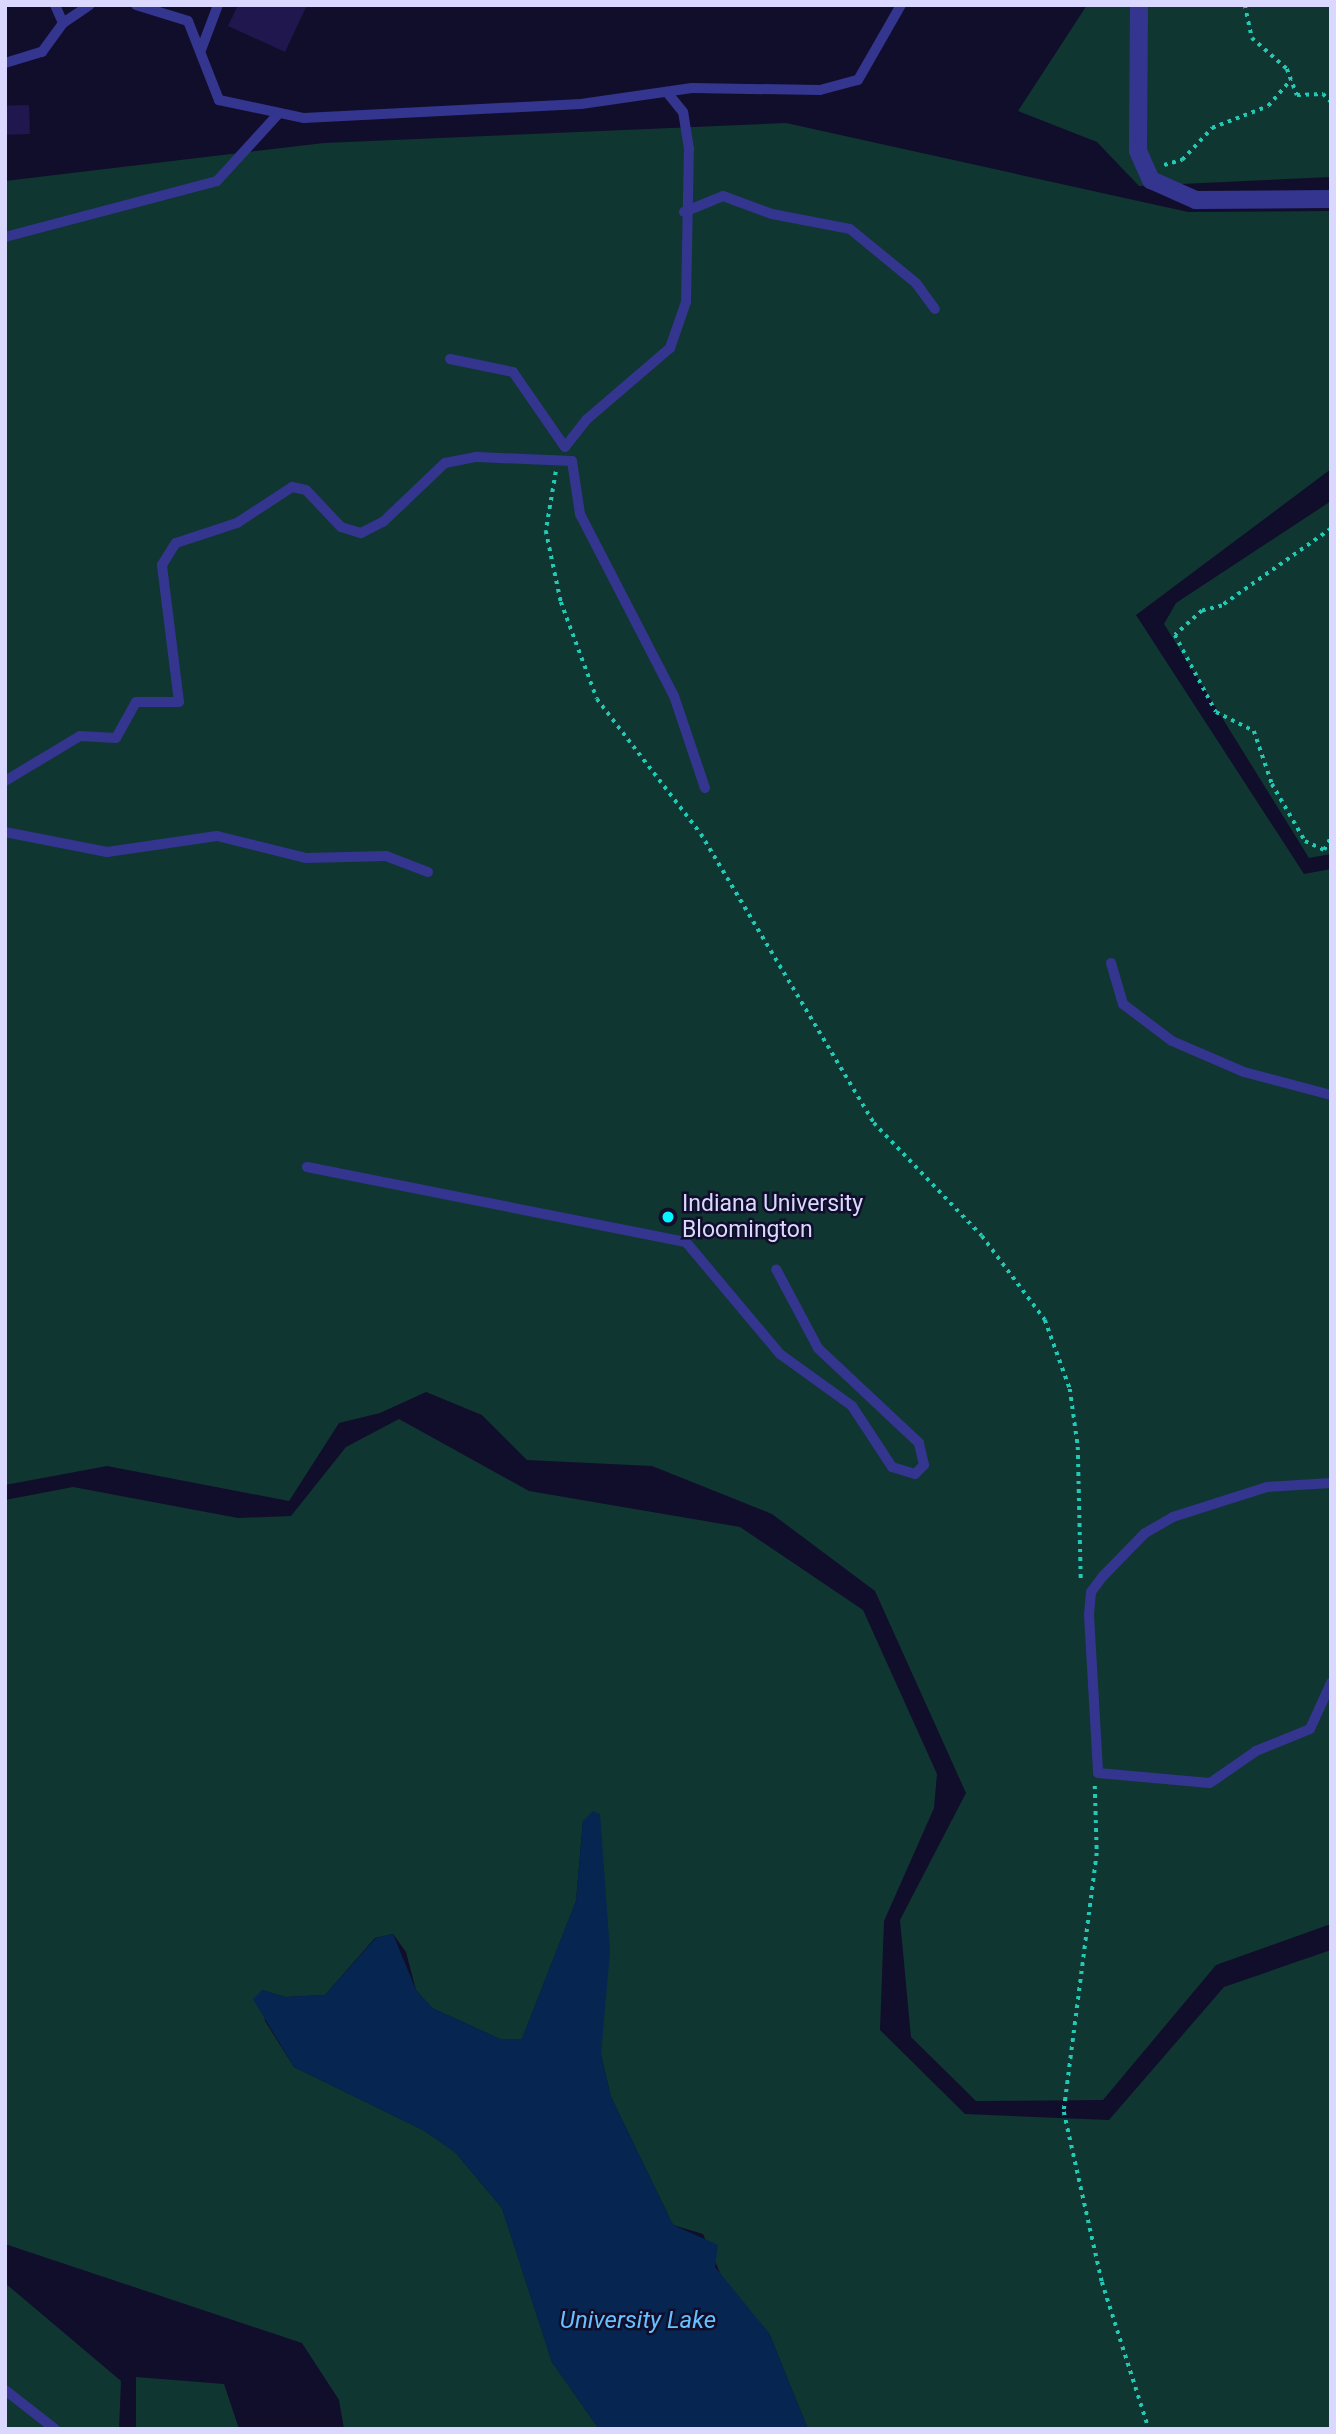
<!DOCTYPE html>
<html>
<head>
<meta charset="utf-8">
<style>
	body { margin:0 }
	#map { position:relative; width:1336px; height:2434px; overflow:hidden; background:#110e2b; font-family:Roboto,sans-serif }
	div>[style] { position:absolute }
	.green>* { inset:0; background:#103632 }
	.water>* { inset:0; background:#062651 }
	.building>* { inset:0; background:#1f174e; transform-origin:0 0 }
	.path>* { height:3.5px; margin-top:-1.75px; transform-origin:0; background:repeating-linear-gradient(90deg,#22c9b5 0 3.5px,transparent 0 8.5px) }
	.lane>* { height:10px; margin:-5px; padding:0 5px; transform-origin:5px; border-radius:5px; background:#34358f }
	.street>* { height:18px; margin:-9px; padding:0 9px; transform-origin:9px; border-radius:9px; background:#34358f }
	.dots>* { width:19px; height:19px; translate:-50% -50%; box-sizing:border-box; border:4px solid #110e2b; border-radius:50% }
	span { translate:-50% -50%; white-space:nowrap; text-align:center; line-height:1.15; -webkit-text-stroke:5px #110e2b; paint-order:stroke }
	.poi-label { font-size:23px; color:#dad8ff }
	.left { translate:0 -50%; text-align:left }
	.water-label { font-size:24px; color:#66c1ff; font-style:italic }
	.frame { position:absolute; inset:0; border:7px solid #dad8ff; pointer-events:none }
</style>
</head>
<body>
<div id="map">
	<div class="green">
		<i style="clip-path:polygon(1087px 5px,1331px 5px,1331px 177px,1139px 186px,1097px 142px,1018px 111px)"></i>
		<i style="clip-path:polygon(786px 123px,1188px 212px,1331px 211px,1331px 469px,1136px 615px,1304px 874px,1331px 869px,1331px 1924px,1216px 1965px,1103px 2100px,976px 2101px,911px 2037px,900px 1920px,966px 1793px,875px 1591px,772px 1514px,652px 1466px,527px 1460px,482px 1415px,426px 1392px,380px 1413px,339px 1423px,289px 1501px,107px 1466px,5px 1485px,5px 181px,324px 143px)"></i>
		<i style="clip-path:polygon(1331px 501px,1331px 854px,1309px 858px,1164px 624px,1176px 603px)"></i>
		<i style="clip-path:polygon(399px 1419px,529px 1491px,740px 1527px,863px 1610px,937px 1774px,934px 1808px,884px 1921px,880px 2030px,965px 2114px,1109px 2120px,1224px 1987px,1331px 1950px,1331px 2429px,808px 2429px,769px 2333px,725px 2284px,703px 2234px,673px 2225px,611px 2097px,601px 2055px,600px 1814px,583px 1821px,576px 1901px,522px 2039px,500px 2039px,432px 2008px,416px 1990px,406px 1952px,393px 1934px,375px 1938px,325px 1995px,285px 1997px,262px 1990px,265px 2021px,294px 2067px,423px 2130px,455px 2152px,502px 2208px,552px 2362px,599px 2429px,344px 2429px,339px 2400px,302px 2343px,5px 2244px,5px 1500px,73px 1487px,238px 1518px,291px 1516px,346px 1447px)"></i>
		<i style="clip-path:polygon(5px 2283px,121px 2381px,119px 2429px,5px 2429px)"></i>
		<i style="clip-path:polygon(136px 2377px,224px 2384px,239px 2429px,136px 2429px)"></i>
	</div>
	<div class="water">
		<i style="clip-path:polygon(593px 1811px,600px 1814px,610px 1951px,601px 2055px,611px 2097px,673px 2225px,718px 2245px,715px 2267px,769px 2333px,808px 2429px,599px 2429px,552px 2362px,502px 2208px,455px 2152px,423px 2130px,294px 2067px,253px 1999px,262px 1990px,285px 1997px,325px 1995px,376px 1938px,393px 1934px,416px 1990px,432px 2008px,500px 2039px,522px 2039px,576px 1901px,583px 1821px)"></i>
	</div>
	<div class="building">
		<i style="clip-path:polygon(238px 5px,307px 5px,285px 52px,228px 26px)"></i>
		<i style="left:29px;top:105px;width:29px;height:24px;rotate:88deg"></i>
	</div>
	<div class="path">
		<i style="left:1245px;top:5px;width:34px;rotate:78deg"></i>
		<i style="left:1252px;top:38px;width:47px;rotate:41.5deg"></i>
		<i style="left:1287px;top:69px;width:28px;rotate:69deg"></i>
		<i style="left:1297px;top:95px;width:26px;rotate:-2deg"></i>
		<i style="left:1323px;top:94px;width:11px;rotate:45deg"></i>
		<i style="left:1164px;top:165px;width:19px;rotate:-16deg"></i>
		<i style="left:1182px;top:160px;width:44px;rotate:-46.8deg"></i>
		<i style="left:1212px;top:128px;width:60px;rotate:-21.4deg"></i>
		<i style="left:1268px;top:106px;width:35px;rotate:-49deg"></i>
		<i style="left:556px;top:472px;width:60px;rotate:99.6deg"></i>
		<i style="left:546px;top:531px;width:73px;rotate:78.1deg"></i>
		<i style="left:561px;top:602px;width:103px;rotate:69.6deg"></i>
		<i style="left:597px;top:699px;width:170px;rotate:52.4deg"></i>
		<i style="left:701px;top:834px;width:337px;rotate:59.1deg"></i>
		<i style="left:874px;top:1123px;width:156px;rotate:46.3deg"></i>
		<i style="left:982px;top:1236px;width:105px;rotate:53.1deg"></i>
		<i style="left:1045px;top:1320px;width:73px;rotate:70.1deg"></i>
		<i style="left:1070px;top:1389px;width:59px;rotate:82.1deg"></i>
		<i style="left:1078px;top:1447px;width:136px;rotate:88.7deg"></i>
		<i style="left:1331px;top:529px;width:133px;rotate:144.8deg"></i>
		<i style="left:1222px;top:606px;width:21px;rotate:166deg"></i>
		<i style="left:1202px;top:611px;width:36px;rotate:138deg"></i>
		<i style="left:1175px;top:635px;width:87px;rotate:62deg"></i>
		<i style="left:1216px;top:712px;width:42px;rotate:26.6deg"></i>
		<i style="left:1254px;top:731px;width:56px;rotate:71.2deg"></i>
		<i style="left:1272px;top:784px;width:66px;rotate:59.9deg"></i>
		<i style="left:1305px;top:841px;width:21px;rotate:25deg"></i>
		<i style="left:1324px;top:850px;width:15px;rotate:-62deg"></i>
		<i style="left:1095px;top:1786px;width:67px;rotate:88.3deg"></i>
		<i style="left:1097px;top:1853px;width:261px;rotate:97.3deg"></i>
		<i style="left:1064px;top:2112px;width:174px;rotate:77.4deg"></i>
		<i style="left:1102px;top:2282px;width:154px;rotate:72.3deg"></i>
	</div>
	<div class="lane">
		<i style="left:55px;top:5px;width:20px;rotate:66deg"></i>
		<i style="left:63px;top:23px;width:32px;rotate:-34deg"></i>
		<i style="left:136px;top:5px;width:54px;rotate:17.1deg"></i>
		<i style="left:188px;top:21px;width:85px;rotate:68.6deg"></i>
		<i style="left:219px;top:100px;width:87px;rotate:12deg"></i>
		<i style="left:304px;top:118px;width:277px;rotate:-2.9deg"></i>
		<i style="left:581px;top:104px;width:112px;rotate:-8.2deg"></i>
		<i style="left:692px;top:88px;width:128px;rotate:0.9deg"></i>
		<i style="left:820px;top:90px;width:39px;rotate:-15deg"></i>
		<i style="left:858px;top:80px;width:86px;rotate:-60.2deg"></i>
		<i style="left:201px;top:50px;width:48px;rotate:-69.3deg"></i>
		<i style="left:5px;top:63px;width:39px;rotate:-17deg"></i>
		<i style="left:42px;top:52px;width:36px;rotate:-54deg"></i>
		<i style="left:684px;top:212px;width:42px;rotate:-22.3deg"></i>
		<i style="left:723px;top:196px;width:52px;rotate:20.2deg"></i>
		<i style="left:772px;top:214px;width:79px;rotate:10.9deg"></i>
		<i style="left:850px;top:229px;width:85px;rotate:39.3deg"></i>
		<i style="left:916px;top:283px;width:32px;rotate:54deg"></i>
		<i style="left:5px;top:237px;width:219px;rotate:-14.8deg"></i>
		<i style="left:217px;top:181px;width:92px;rotate:-47.6deg"></i>
		<i style="left:450px;top:359px;width:64px;rotate:11.7deg"></i>
		<i style="left:513px;top:372px;width:91px;rotate:55.3deg"></i>
		<i style="left:565px;top:447px;width:34px;rotate:-52deg"></i>
		<i style="left:586px;top:420px;width:111px;rotate:-40.6deg"></i>
		<i style="left:670px;top:348px;width:49px;rotate:-70.8deg"></i>
		<i style="left:686px;top:302px;width:153px;rotate:-88.9deg"></i>
		<i style="left:689px;top:149px;width:37px;rotate:-99deg"></i>
		<i style="left:683px;top:112px;width:26px;rotate:-129deg"></i>
		<i style="left:5px;top:781px;width:87px;rotate:-31deg"></i>
		<i style="left:80px;top:736px;width:36px;rotate:3deg"></i>
		<i style="left:116px;top:738px;width:41px;rotate:-60.9deg"></i>
		<i style="left:136px;top:702px;width:43px"></i>
		<i style="left:179px;top:702px;width:138px;rotate:-97.1deg"></i>
		<i style="left:162px;top:565px;width:26px;rotate:-58deg"></i>
		<i style="left:176px;top:543px;width:64px;rotate:-18.2deg"></i>
		<i style="left:237px;top:523px;width:66px;rotate:-33.2deg"></i>
		<i style="left:292px;top:487px;width:14px;rotate:12deg"></i>
		<i style="left:306px;top:490px;width:51px;rotate:46.6deg"></i>
		<i style="left:341px;top:527px;width:21px;rotate:17deg"></i>
		<i style="left:361px;top:533px;width:25px;rotate:-27deg"></i>
		<i style="left:383px;top:522px;width:86px;rotate:-43.6deg"></i>
		<i style="left:445px;top:463px;width:33px;rotate:-11deg"></i>
		<i style="left:477px;top:457px;width:95px;rotate:2.4deg"></i>
		<i style="left:572px;top:461px;width:54px;rotate:81.4deg"></i>
		<i style="left:580px;top:514px;width:205px;rotate:62.7deg"></i>
		<i style="left:674px;top:696px;width:97px;rotate:71.4deg"></i>
		<i style="left:5px;top:832px;width:104px;rotate:11.1deg"></i>
		<i style="left:107px;top:852px;width:111px;rotate:-8.3deg"></i>
		<i style="left:217px;top:836px;width:92px;rotate:13.9deg"></i>
		<i style="left:306px;top:858px;width:80px;rotate:-1.4deg"></i>
		<i style="left:386px;top:856px;width:45px;rotate:20.9deg"></i>
		<i style="left:1111px;top:963px;width:43px;rotate:73.7deg"></i>
		<i style="left:1123px;top:1004px;width:61px;rotate:37.1deg"></i>
		<i style="left:1172px;top:1041px;width:78px;rotate:23.3deg"></i>
		<i style="left:1244px;top:1072px;width:90px;rotate:14.8deg"></i>
		<i style="left:307px;top:1167px;width:386px;rotate:11.2deg"></i>
		<i style="left:686px;top:1242px;width:146px;rotate:50deg"></i>
		<i style="left:780px;top:1354px;width:89px;rotate:35.8deg"></i>
		<i style="left:852px;top:1406px;width:73px;rotate:56.7deg"></i>
		<i style="left:892px;top:1467px;width:24px;rotate:17deg"></i>
		<i style="left:915px;top:1474px;width:13px;rotate:-45deg"></i>
		<i style="left:924px;top:1465px;width:23px;rotate:-103deg"></i>
		<i style="left:919px;top:1443px;width:139px;rotate:-136.8deg"></i>
		<i style="left:818px;top:1348px;width:89px;rotate:-118deg"></i>
		<i style="left:1331px;top:1483px;width:64px;rotate:176.4deg"></i>
		<i style="left:1267px;top:1487px;width:99px;rotate:162.3deg"></i>
		<i style="left:1173px;top:1517px;width:32px;rotate:150deg"></i>
		<i style="left:1145px;top:1533px;width:60px;rotate:134.3deg"></i>
		<i style="left:1103px;top:1576px;width:20px;rotate:127deg"></i>
		<i style="left:1091px;top:1592px;width:23px;rotate:95deg"></i>
		<i style="left:1089px;top:1615px;width:158px;rotate:86.7deg"></i>
		<i style="left:1098px;top:1773px;width:112px;rotate:5.1deg"></i>
		<i style="left:1210px;top:1783px;width:56px;rotate:-34.8deg"></i>
		<i style="left:1256px;top:1751px;width:58px;rotate:-22.2deg"></i>
		<i style="left:1310px;top:1729px;width:51px;rotate:-65.5deg"></i>
		<i style="left:5px;top:2390px;width:63px;rotate:38deg"></i>
	</div>
	<div class="street">
		<i style="left:1139px;top:5px;width:146px;rotate:90.4deg"></i>
		<i style="left:1138px;top:151px;width:32px;rotate:66deg"></i>
		<i style="left:1151px;top:180px;width:49px;rotate:24deg"></i>
		<i style="left:1196px;top:200px;width:135px;rotate:-0.4deg"></i>
	</div>
	<div class="dots">
		<i style="left:668px;top:1217px;background:#04f5ff"></i>
	</div>
	<div class="poi-label">
		<span class="left" style="left:682px;top:1217px">Indiana University<br>Bloomington</span>
	</div>
	<div class="water-label">
		<span style="left:638px;top:2321px">University Lake</span>
	</div>
	<div class="frame"></div>
</div>
</body>
</html>
